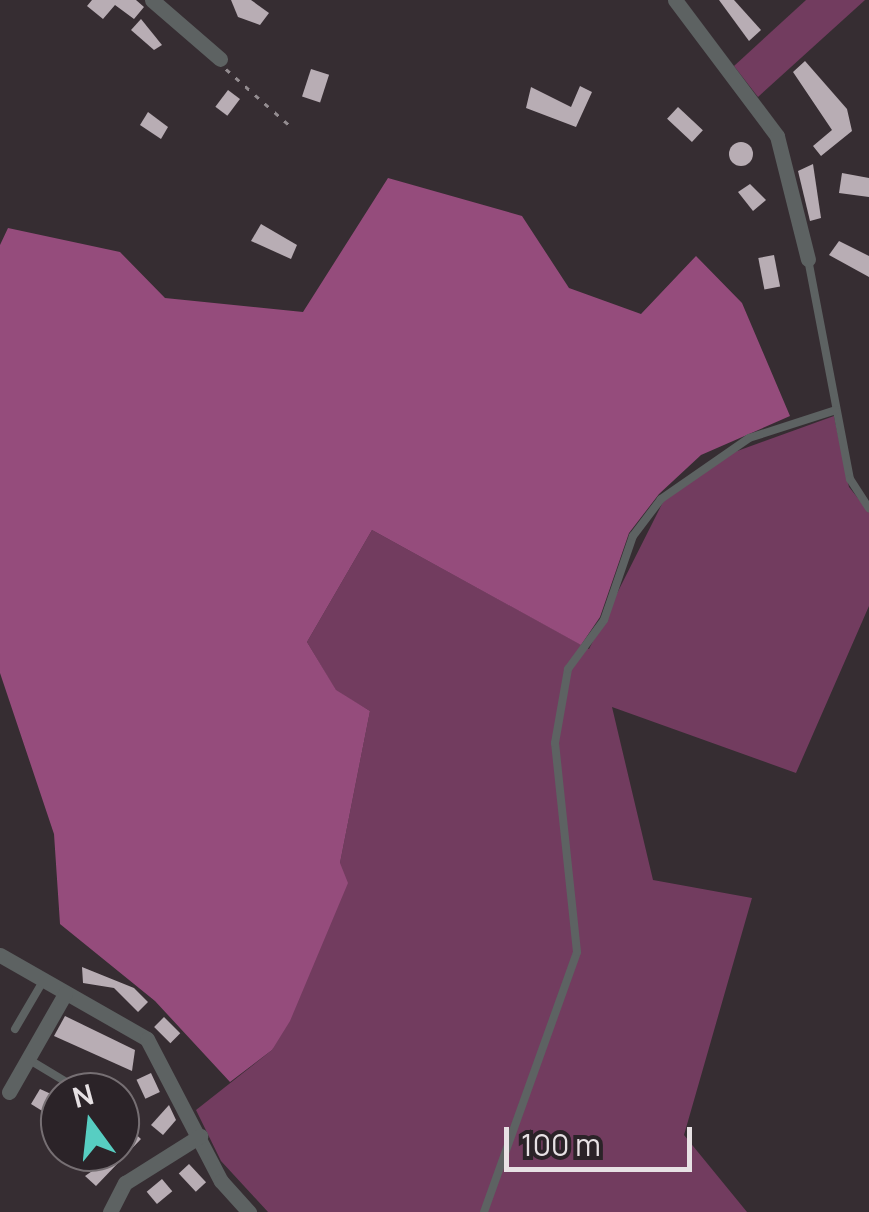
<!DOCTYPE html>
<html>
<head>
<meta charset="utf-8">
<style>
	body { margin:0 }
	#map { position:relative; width:869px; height:1212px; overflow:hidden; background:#362d32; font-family:Manrope,sans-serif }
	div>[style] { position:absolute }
	.green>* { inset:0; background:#723c5f }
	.forest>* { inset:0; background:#954c7c }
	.building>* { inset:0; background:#b8adb4; transform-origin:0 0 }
	.round { border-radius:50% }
	.path>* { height:2.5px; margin-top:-1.25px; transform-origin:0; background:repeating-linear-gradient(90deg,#938c90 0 5px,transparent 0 13px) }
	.service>* { height:8px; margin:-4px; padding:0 4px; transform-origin:4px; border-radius:4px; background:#5d6262 }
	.minor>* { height:15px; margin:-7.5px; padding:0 7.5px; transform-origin:7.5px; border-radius:7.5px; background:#5d6262 }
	span { translate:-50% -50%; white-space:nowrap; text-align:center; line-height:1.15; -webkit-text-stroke:10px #2b2328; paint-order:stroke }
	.north { position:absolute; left:40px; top:1072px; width:100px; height:100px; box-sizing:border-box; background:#2b2328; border:2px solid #766f73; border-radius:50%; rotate:345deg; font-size:28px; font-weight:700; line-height:40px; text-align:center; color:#e7e1e4 }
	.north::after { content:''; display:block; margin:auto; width:35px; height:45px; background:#57cec2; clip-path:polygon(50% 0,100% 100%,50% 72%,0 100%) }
	.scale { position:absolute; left:504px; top:1127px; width:188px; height:45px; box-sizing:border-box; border:5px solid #e7e1e4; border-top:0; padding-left:12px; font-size:30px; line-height:35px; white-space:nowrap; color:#e7e1e4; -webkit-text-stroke:8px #2b2328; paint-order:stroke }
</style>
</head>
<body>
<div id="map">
	<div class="green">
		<i style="clip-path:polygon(806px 0,865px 0,758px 97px,734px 66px)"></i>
		<i style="clip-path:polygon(834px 416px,849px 487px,869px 512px,869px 606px,796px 773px,612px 707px,653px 880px,752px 898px,684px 1135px,747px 1212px,268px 1212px,221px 1161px,196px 1110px,272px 1050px,340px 863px,370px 711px,336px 691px,307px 642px,372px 530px,589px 649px,664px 500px,729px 454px)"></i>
	</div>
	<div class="forest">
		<i style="clip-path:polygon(388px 178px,522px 216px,569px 288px,641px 314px,696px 256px,742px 303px,790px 416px,701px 455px,659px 494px,629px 533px,600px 617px,581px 645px,372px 530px,307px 642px,336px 690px,370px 711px,340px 863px,348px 883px,290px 1021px,272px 1050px,230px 1082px,155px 1001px,60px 924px,54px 834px,0 673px,0 245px,8px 228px,120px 252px,165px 298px,303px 312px)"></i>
	</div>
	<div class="building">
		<i style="clip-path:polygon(92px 0,136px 0,144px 7px,134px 19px,115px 5px,103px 19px,87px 6px)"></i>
		<i style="clip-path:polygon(231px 0,251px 0,269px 13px,260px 25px,238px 17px)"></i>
		<i style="clip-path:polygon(719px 0,734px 0,761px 30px,749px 41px)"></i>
		<i style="clip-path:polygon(141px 19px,162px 45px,154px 50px,131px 30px)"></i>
		<i style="clip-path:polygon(805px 61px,847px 109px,852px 131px,821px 156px,813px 146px,832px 130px,793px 72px)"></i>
		<i style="left:311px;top:69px;width:19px;height:29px;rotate:18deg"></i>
		<i style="clip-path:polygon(580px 86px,592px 92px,576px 127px,526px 108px,531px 87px,571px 107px)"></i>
		<i style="left:228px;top:90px;width:15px;height:21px;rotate:37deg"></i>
		<i style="left:678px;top:107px;width:34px;height:16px;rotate:43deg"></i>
		<i style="clip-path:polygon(148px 112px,168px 127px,161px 139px,140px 125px)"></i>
		<i class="round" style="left:729px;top:142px;width:24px;height:24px"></i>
		<i style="clip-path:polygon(813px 164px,821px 218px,810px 221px,798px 171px)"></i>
		<i style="clip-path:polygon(842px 173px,869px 178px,869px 197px,839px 193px)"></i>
		<i style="clip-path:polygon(750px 184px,766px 200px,753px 211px,738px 192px)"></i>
		<i style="clip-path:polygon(261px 224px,297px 245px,291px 259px,251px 241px)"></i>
		<i style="clip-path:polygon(839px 241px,869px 256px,869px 277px,829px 255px)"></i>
		<i style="left:774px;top:255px;width:32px;height:16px;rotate:79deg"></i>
		<i style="clip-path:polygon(82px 967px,134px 988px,148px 1002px,138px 1012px,114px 988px,83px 983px)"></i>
		<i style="clip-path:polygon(65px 1016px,135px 1050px,132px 1071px,54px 1036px)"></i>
		<i style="left:164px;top:1017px;width:23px;height:14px;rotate:45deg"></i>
		<i style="left:151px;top:1073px;width:21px;height:16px;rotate:65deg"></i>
		<i style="clip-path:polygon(40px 1089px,60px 1098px,60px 1122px,31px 1104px)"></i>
		<i style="clip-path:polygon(169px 1105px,176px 1120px,163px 1135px,151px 1125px)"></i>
		<i style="clip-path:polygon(131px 1130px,141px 1139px,96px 1186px,85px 1176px,120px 1152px)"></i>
		<i style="left:189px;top:1164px;width:25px;height:14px;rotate:47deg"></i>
		<i style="left:162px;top:1179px;width:16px;height:20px;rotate:50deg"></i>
	</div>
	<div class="path">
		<i style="left:226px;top:69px;width:84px;rotate:41.6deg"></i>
	</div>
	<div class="service">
		<i style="left:808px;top:259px;width:224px;rotate:79.2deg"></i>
		<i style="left:850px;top:479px;width:35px;rotate:57deg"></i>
		<i style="left:15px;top:1029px;width:53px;rotate:-59.6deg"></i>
		<i style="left:28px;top:1059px;width:64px;rotate:31deg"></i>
		<i style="left:484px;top:1212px;width:276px;rotate:-70.3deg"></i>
		<i style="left:577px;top:952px;width:210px;rotate:-96deg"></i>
		<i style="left:555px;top:743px;width:75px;rotate:-80deg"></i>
		<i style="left:568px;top:669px;width:61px;rotate:-53.7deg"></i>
		<i style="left:604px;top:620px;width:89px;rotate:-71deg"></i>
		<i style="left:633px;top:536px;width:46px;rotate:-52.9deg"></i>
		<i style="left:661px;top:499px;width:107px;rotate:-34.7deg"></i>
		<i style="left:749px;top:438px;width:91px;rotate:-17.8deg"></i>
	</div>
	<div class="minor">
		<i style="left:152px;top:0;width:90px;rotate:40.9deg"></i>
		<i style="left:675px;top:0;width:170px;rotate:53.1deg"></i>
		<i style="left:777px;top:136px;width:127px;rotate:75.9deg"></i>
		<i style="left:0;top:955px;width:169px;rotate:29.7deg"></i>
		<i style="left:147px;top:1039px;width:160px;rotate:62.5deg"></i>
		<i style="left:221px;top:1181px;width:42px;rotate:47.9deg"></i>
		<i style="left:9px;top:1092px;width:113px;rotate:-60.3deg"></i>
		<i style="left:110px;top:1212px;width:33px;rotate:-63deg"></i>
		<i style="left:125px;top:1183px;width:89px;rotate:-32.1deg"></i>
	</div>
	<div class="north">N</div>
	<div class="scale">100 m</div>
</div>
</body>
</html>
